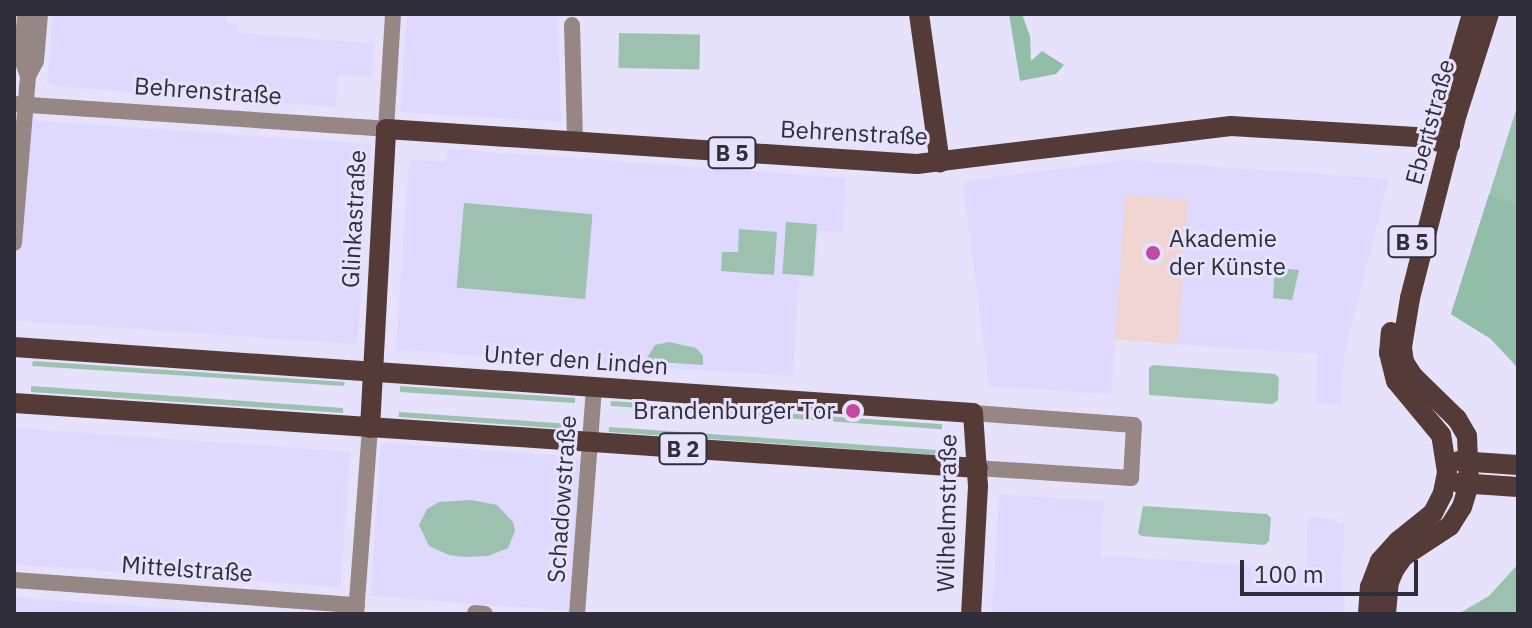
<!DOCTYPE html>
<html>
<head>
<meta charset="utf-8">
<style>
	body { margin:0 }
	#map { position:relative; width:1532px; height:628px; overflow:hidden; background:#e6e2fc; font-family:"IBM Plex Sans",sans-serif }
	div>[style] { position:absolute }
	.built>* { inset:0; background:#dfd8ff; transform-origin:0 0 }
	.education>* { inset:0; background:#f0d5d3; transform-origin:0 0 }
	.green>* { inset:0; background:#9dc1af; transform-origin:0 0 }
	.forest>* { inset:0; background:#92bea9 }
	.minor>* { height:16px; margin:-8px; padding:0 8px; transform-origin:8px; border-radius:8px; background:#978784 }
	.major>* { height:20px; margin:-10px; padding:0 10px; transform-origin:10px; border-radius:10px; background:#553b37 }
	.dots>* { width:22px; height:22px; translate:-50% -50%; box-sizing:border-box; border:4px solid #e6e2fc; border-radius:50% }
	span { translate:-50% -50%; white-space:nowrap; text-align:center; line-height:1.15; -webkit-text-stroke:6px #e6e2fc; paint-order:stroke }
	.shield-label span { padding:2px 6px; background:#e6e2fc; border:2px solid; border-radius:6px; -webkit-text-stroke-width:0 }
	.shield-label { font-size:22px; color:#302e3a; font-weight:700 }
	.street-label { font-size:24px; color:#302e3a }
	.poi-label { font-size:24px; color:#302e3a }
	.left { translate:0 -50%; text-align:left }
	.right { translate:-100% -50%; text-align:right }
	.frame { position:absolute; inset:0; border:16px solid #302e3a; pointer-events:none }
	.scale { position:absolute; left:1240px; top:560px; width:178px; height:36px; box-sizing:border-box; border:4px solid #302e3a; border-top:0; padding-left:10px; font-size:24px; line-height:28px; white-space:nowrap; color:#302e3a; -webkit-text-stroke:6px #e6e2fc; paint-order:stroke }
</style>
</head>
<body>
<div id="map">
	<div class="built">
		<i style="clip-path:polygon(53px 14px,226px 14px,226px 22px,238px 23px,238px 33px,374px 43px,372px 77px,338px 75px,336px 107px,52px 86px,47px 82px)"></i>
		<i style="clip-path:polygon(407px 14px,558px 14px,561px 122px,400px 112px)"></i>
		<i style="left:14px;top:119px;width:358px;height:201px;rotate:4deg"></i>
		<i style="clip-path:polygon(448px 149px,846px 178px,843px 232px,818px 231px,815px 278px,799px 278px,793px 376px,396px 350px,409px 159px,446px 162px)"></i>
		<i style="clip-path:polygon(1127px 160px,1389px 179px,1344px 355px,1341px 405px,1316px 403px,1318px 354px,1115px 340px,1111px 394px,989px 386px,963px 185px,966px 181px)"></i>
		<i style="left:14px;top:428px;width:337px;height:136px;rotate:4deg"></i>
		<i style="clip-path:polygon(384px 443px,580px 457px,570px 611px,371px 596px,380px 448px)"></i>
		<i style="clip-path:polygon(999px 494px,1104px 501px,1101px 558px,1108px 556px,1305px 569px,1308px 520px,1305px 517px,1334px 519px,1337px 515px,1337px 522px,1345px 523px,1342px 572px,1345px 614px,992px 614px)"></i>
		<i style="clip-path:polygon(14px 597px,109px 604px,254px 614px,14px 614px)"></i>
	</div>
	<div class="education">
		<i style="left:1125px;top:195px;width:63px;height:145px;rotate:4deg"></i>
	</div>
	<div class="green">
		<i style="left:619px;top:33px;width:81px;height:35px;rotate:1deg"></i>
		<i style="clip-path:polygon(1518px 104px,1518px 368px,1491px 339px,1451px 314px)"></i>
		<i style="left:464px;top:203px;width:129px;height:85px;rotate:5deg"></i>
		<i style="left:786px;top:222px;width:31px;height:52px;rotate:4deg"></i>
		<i style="clip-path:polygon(739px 229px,777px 232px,774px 275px,721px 271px,722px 252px,738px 252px)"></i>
		<i style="clip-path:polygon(1275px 268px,1299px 270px,1292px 300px,1273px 298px)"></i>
		<i style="clip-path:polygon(669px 342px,696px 348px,703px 356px,703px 365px,645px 361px,655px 345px)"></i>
		<i style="clip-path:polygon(33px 361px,345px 382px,344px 386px,32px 366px)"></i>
		<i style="clip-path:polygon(1153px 365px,1275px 374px,1279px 378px,1278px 400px,1273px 404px,1149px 395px,1149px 368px)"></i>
		<i style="clip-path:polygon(31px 386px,343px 408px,343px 413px,31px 392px)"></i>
		<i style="clip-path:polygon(400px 386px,575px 398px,575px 403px,400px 392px)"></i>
		<i style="left:611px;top:401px;width:332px;height:5px;rotate:4deg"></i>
		<i style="left:399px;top:412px;width:174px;height:5px;rotate:4deg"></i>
		<i style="left:609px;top:427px;width:340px;height:5px;rotate:4deg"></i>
		<i style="clip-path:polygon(471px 500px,497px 505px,513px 522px,515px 531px,508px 548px,488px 556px,464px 557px,449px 555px,429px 546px,419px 525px,427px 509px,439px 502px)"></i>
		<i style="clip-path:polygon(1143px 506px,1267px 514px,1271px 518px,1269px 541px,1265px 545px,1141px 536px,1138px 533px)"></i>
		<i style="clip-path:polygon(1518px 564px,1518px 614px,1458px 614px,1489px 596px)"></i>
	</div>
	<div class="forest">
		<i style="clip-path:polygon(1009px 14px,1022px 14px,1030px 36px,1031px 61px,1042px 51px,1064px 65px,1056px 74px,1020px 81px)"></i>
		<i style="clip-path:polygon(1489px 194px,1518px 206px,1518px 368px,1491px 339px,1451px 314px)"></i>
	</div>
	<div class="minor">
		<i style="left:25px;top:14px;width:46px;rotate:93.7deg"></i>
		<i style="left:22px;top:60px;width:17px;rotate:69deg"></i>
		<i style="left:572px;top:25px;width:117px;rotate:88.5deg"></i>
		<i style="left:14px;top:104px;width:373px;rotate:3.8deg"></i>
		<i style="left:386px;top:129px;width:115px;rotate:-86.5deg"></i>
		<i style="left:14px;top:243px;width:168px;rotate:-85.2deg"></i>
		<i style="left:28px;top:76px;width:17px;rotate:-62deg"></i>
		<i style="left:36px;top:61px;width:47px;rotate:-85.1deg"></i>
		<i style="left:973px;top:413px;width:161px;rotate:4.3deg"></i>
		<i style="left:1134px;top:425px;width:53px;rotate:93.2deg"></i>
		<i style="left:1131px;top:478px;width:153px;rotate:-176.3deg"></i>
		<i style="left:14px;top:580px;width:344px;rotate:4.2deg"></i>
		<i style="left:475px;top:613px;width:10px;rotate:6deg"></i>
		<i style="left:356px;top:614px;width:187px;rotate:-85.7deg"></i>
		<i style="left:577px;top:614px;width:228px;rotate:-85.7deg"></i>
	</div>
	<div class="major">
		<i style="left:919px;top:14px;width:150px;rotate:82deg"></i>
		<i style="left:1441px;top:122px;width:112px;rotate:-74deg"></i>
		<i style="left:14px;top:347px;width:961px;rotate:3.94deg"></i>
		<i style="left:973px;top:413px;width:73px;rotate:86.1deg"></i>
		<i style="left:978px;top:486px;width:128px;rotate:93.1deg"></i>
		<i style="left:14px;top:403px;width:966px;rotate:3.86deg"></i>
		<i style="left:370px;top:428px;width:299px;rotate:-86.9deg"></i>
		<i style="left:386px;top:129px;width:532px;rotate:3.77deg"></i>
		<i style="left:917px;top:164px;width:316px;rotate:-6.9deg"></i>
		<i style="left:1231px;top:126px;width:185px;rotate:3.4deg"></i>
		<i style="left:1416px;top:137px;width:35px;rotate:12deg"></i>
		<i style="left:1459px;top:461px;width:59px;rotate:3.9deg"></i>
		<i style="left:1459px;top:483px;width:59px;rotate:3.9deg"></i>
		<i style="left:1368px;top:614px;width:27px;rotate:-86deg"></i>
		<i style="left:1370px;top:587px;width:28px;rotate:-69deg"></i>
		<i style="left:1380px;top:561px;width:27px;rotate:-48deg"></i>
		<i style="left:1398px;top:541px;width:45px;rotate:-38.7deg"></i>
		<i style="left:1433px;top:513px;width:22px;rotate:-63deg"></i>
		<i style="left:1443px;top:493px;width:21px;rotate:-79deg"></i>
		<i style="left:1447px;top:472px;width:37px;rotate:-99deg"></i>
		<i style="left:1441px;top:435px;width:70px;rotate:-129.8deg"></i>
		<i style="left:1396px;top:381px;width:29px;rotate:-104deg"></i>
		<i style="left:1389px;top:353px;width:21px;rotate:-85deg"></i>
		<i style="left:1386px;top:614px;width:32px;rotate:-85deg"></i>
		<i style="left:1389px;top:582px;width:13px;rotate:-67deg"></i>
		<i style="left:1394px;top:570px;width:16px;rotate:-55deg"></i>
		<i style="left:1403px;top:557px;width:56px;rotate:-33.4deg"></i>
		<i style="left:1450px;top:526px;width:22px;rotate:-58deg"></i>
		<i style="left:1462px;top:507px;width:24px;rotate:-73deg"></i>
		<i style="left:1469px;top:484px;width:48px;rotate:-92.4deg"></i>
		<i style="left:1467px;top:436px;width:20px;rotate:-120deg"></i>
		<i style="left:1457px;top:419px;width:62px;rotate:-135.7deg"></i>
		<i style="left:1413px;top:376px;width:17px;rotate:-123deg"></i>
		<i style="left:1404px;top:362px;width:15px;rotate:-98deg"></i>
		<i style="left:1402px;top:347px;width:50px;rotate:-80.7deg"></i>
		<i style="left:1410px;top:298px;width:190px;rotate:-75.7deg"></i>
		<i style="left:1457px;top:114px;width:105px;rotate:-72.3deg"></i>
	</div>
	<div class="dots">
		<i style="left:1153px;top:253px;background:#c24ba2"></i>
		<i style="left:853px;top:411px;background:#c24ba2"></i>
	</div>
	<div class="shield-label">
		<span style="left:732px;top:153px">B 5</span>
		<span style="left:1412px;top:242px">B 5</span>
		<span style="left:683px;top:449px">B 2</span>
	</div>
	<div class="street-label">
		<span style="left:208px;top:91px;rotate:4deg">Behrenstraße</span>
		<span style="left:1430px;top:122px;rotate:-75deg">Ebertstraße</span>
		<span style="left:854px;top:133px;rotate:3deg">Behrenstraße</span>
		<span style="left:354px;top:219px;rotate:-87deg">Glinkastraße</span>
		<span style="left:576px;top:360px;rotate:4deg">Unter den Linden</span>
		<span style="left:562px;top:499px;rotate:-86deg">Schadowstraße</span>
		<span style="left:947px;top:513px;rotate:-89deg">Wilhelmstraße</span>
		<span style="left:187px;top:569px;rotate:4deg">Mittelstraße</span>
	</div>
	<div class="poi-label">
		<span class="left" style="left:1169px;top:253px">Akademie<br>der Künste</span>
		<span class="right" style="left:835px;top:411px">Brandenburger Tor</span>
	</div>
	<div class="frame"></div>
	<div class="scale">100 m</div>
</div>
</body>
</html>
